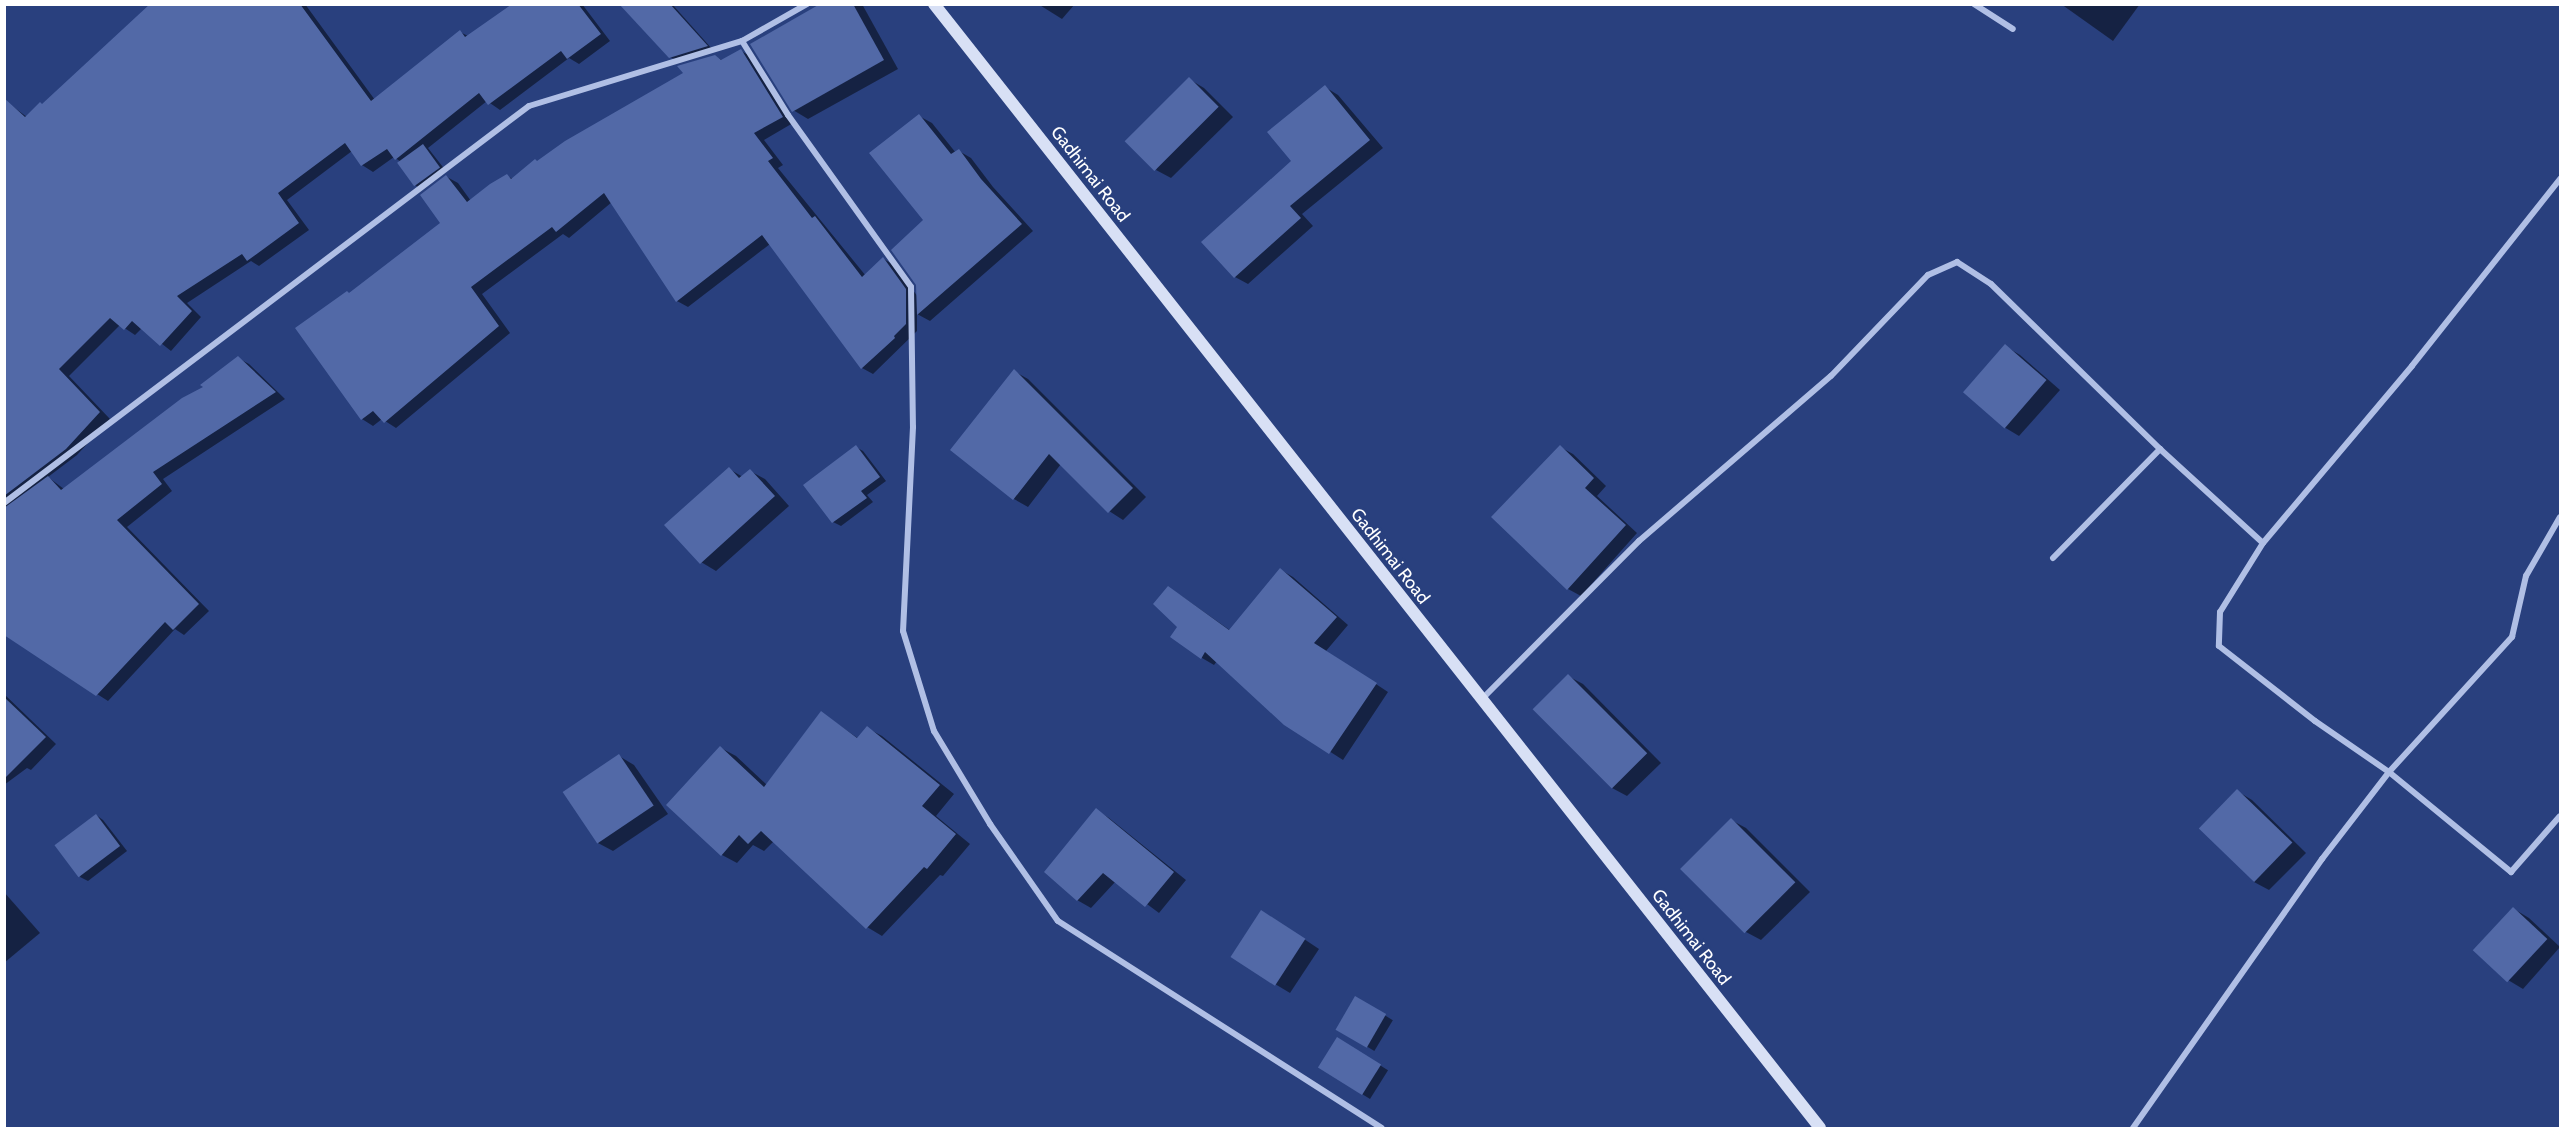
<!DOCTYPE html>
<html>
<head>
<meta charset="utf-8">
<style>
	body { margin:0 }
	#map { position:relative; width:2565px; height:1133px; overflow:hidden; background:#29407e; font-family:Cabin,sans-serif }
	div>[style] { position:absolute }
	.shadow>* { inset:0; background:#0007; transform-origin:0 0 }
	.building>* { inset:0; background:#5269a7; transform-origin:0 0 }
	.street>* { height:6px; margin:-3px; padding:0 3px; transform-origin:3px; border-radius:3px; background:#b0bfe5 }
	.secondary>* { height:12px; margin:-6px; padding:0 6px; transform-origin:6px; border-radius:6px; background:#d8e0f5 }
	span { translate:-50% -50%; white-space:nowrap; text-align:center; line-height:1.15; -webkit-text-stroke:5px #29407e; paint-order:stroke }
	.street-label { font-size:18px; color:#fff }
	.frame { position:absolute; inset:0; border:6px solid #fff; pointer-events:none }
</style>
</head>
<body>
<div id="map">
	<div class="shadow">
		<i style="clip-path:polygon(152px 4px,305px 4px,375px 100px,460px 32px,468px 36px,515px 4px,582px 4px,610px 41px,579px 64px,569px 58px,500px 110px,487px 101px,428px 148px,446px 171px,422px 190px,415px 185px,401px 162px,394px 157px,373px 172px,362px 165px,352px 151px,287px 200px,309px 230px,259px 266px,251px 261px,187px 303px,201px 317px,171px 351px,142px 328px,135px 335px,120px 325px,69px 376px,110px 419px,77px 455px,48px 477px,64px 489px,205px 387px,238px 358px,249px 364px,285px 399px,163px 479px,172px 491px,127px 527px,209px 611px,184px 635px,175px 629px,108px 701px,97px 694px,4px 522px,4px 100px,27px 117px,43px 105px)"></i>
		<i style="clip-path:polygon(621px 4px,672px 4px,713px 50px,678px 61px,670px 57px)"></i>
		<i style="clip-path:polygon(824px 4px,862px 4px,898px 69px,808px 119px,793px 110px)"></i>
		<i style="clip-path:polygon(1038px 4px,1075px 4px,1062px 19px)"></i>
		<i style="clip-path:polygon(2061px 4px,2140px 4px,2113px 41px)"></i>
		<i style="clip-path:polygon(741px 51px,752px 57px,793px 123px,764px 140px,783px 165px,778px 168px,866px 276px,884px 259px,895px 266px,918px 297px,925px 221px,919px 116px,932px 123px,956px 153px,959px 151px,971px 158px,993px 187px,1033px 231px,930px 321px,917px 314px,917px 331px,873px 374px,862px 368px,770px 244px,688px 307px,677px 301px,612px 202px,569px 238px,563px 234px,482px 294px,510px 333px,396px 428px,382px 419px,373px 426px,362px 419px,350px 295px,442px 223px,447px 177px,458px 183px,471px 201px,507px 176px,513px 179px,715px 56px,723px 61px)"></i>
		<i style="clip-path:polygon(1189px 79px,1204px 88px,1233px 117px,1171px 178px,1156px 170px)"></i>
		<i style="clip-path:polygon(1325px 87px,1338px 95px,1383px 148px,1302px 214px,1313px 226px,1248px 284px,1235px 277px,1293px 161px)"></i>
		<i style="clip-path:polygon(2005px 346px,2020px 355px,2060px 390px,2019px 436px,2004px 427px,1965px 391px)"></i>
		<i style="clip-path:polygon(1014px 371px,1028px 379px,1146px 497px,1123px 520px,1109px 511px,1061px 464px,1028px 507px,1014px 499px)"></i>
		<i style="clip-path:polygon(856px 447px,863px 451px,886px 481px,867px 495px,873px 502px,841px 526px,833px 522px)"></i>
		<i style="clip-path:polygon(1560px 447px,1573px 454px,1606px 486px,1597px 496px,1637px 533px,1581px 596px,1568px 589px)"></i>
		<i style="clip-path:polygon(729px 469px,743px 477px,750px 471px,765px 479px,789px 506px,716px 571px,701px 562px)"></i>
		<i style="clip-path:polygon(1281px 570px,1293px 577px,1348px 625px,1326px 651px,1388px 692px,1343px 760px,1285px 723px,1217px 661px,1214px 665px,1202px 658px,1179px 626px,1180px 595px,1231px 631px)"></i>
		<i style="clip-path:polygon(1568px 676px,1583px 684px,1661px 763px,1627px 796px,1612px 788px)"></i>
		<i style="clip-path:polygon(4px 694px,56px 744px,31px 770px,27px 768px,4px 785px)"></i>
		<i style="clip-path:polygon(822px 713px,859px 739px,867px 728px,882px 736px,954px 794px,936px 816px,970px 844px,943px 876px,940px 875px,882px 936px,867px 927px,774px 841px,764px 851px,753px 845px,737px 863px,722px 855px,721px 748px,736px 756px,767px 785px)"></i>
		<i style="clip-path:polygon(619px 756px,634px 765px,668px 814px,613px 851px,598px 843px)"></i>
		<i style="clip-path:polygon(2237px 791px,2252px 800px,2306px 853px,2269px 890px,2254px 882px)"></i>
		<i style="clip-path:polygon(1096px 810px,1109px 818px,1186px 880px,1159px 913px,1116px 881px,1091px 908px,1077px 900px)"></i>
		<i style="clip-path:polygon(96px 815px,103px 820px,127px 851px,88px 881px,80px 877px)"></i>
		<i style="clip-path:polygon(1731px 820px,1746px 828px,1810px 892px,1761px 940px,1746px 932px)"></i>
		<i style="clip-path:polygon(4px 892px,40px 933px,4px 963px)"></i>
		<i style="clip-path:polygon(2514px 909px,2529px 918px,2560px 947px,2523px 989px,2508px 980px)"></i>
		<i style="clip-path:polygon(1277px 921px,1319px 949px,1290px 993px,1275px 984px)"></i>
		<i style="left:1356px;top:998px;width:43px;height:36px;rotate:31deg"></i>
		<i style="left:1338px;top:1039px;width:59px;height:34px;rotate:32deg"></i>
	</div>
	<div class="building">
		<i style="clip-path:polygon(150px 4px,300px 4px,371px 101px,460px 30px,465px 37px,512px 4px,578px 4px,601px 34px,567px 59px,561px 51px,488px 105px,479px 93px,395px 160px,387px 149px,361px 166px,345px 143px,278px 193px,299px 223px,247px 261px,242px 254px,177px 296px,192px 311px,160px 346px,132px 321px,124px 330px,110px 318px,59px 369px,100px 412px,66px 449px,4px 496px,4px 98px,25px 117px,40px 102px,42px 104px)"></i>
		<i style="clip-path:polygon(619px 4px,670px 4px,708px 46px,669px 58px)"></i>
		<i style="clip-path:polygon(820px 4px,853px 4px,884px 60px,792px 112px,750px 44px)"></i>
		<i style="clip-path:polygon(741px 49px,783px 117px,754px 133px,773px 158px,768px 161px,812px 218px,815px 216px,862px 277px,883px 257px,906px 289px,906px 324px,894px 336px,895px 338px,861px 369px,762px 235px,676px 302px,604px 193px,556px 232px,552px 227px,471px 287px,499px 326px,384px 423px,373px 411px,361px 420px,295px 328px,347px 291px,349px 293px,440px 223px,420px 195px,446px 175px,467px 202px,490px 184px,507px 174px,511px 179px,535px 159px,537px 161px,565px 141px,683px 73px,677px 66px,715px 55px,721px 60px)"></i>
		<i style="left:1189px;top:77px;width:42px;height:91px;rotate:45deg"></i>
		<i style="clip-path:polygon(1325px 85px,1370px 140px,1290px 206px,1301px 218px,1234px 278px,1201px 242px,1291px 161px,1267px 132px)"></i>
		<i style="clip-path:polygon(919px 114px,951px 154px,959px 149px,981px 179px,1022px 224px,917px 315px,916px 285px,891px 250px,923px 220px,869px 153px)"></i>
		<i style="left:423px;top:144px;width:29px;height:32px;rotate:54deg"></i>
		<i style="left:2005px;top:344px;width:55px;height:64px;rotate:41deg"></i>
		<i style="clip-path:polygon(238px 356px,276px 392px,153px 472px,162px 484px,117px 520px,199px 604px,173px 630px,165px 622px,96px 696px,4px 635px,4px 508px,48px 476px,61px 490px,182px 398px,203px 387px,200px 385px)"></i>
		<i style="clip-path:polygon(1014px 369px,1133px 488px,1108px 513px,1049px 454px,1013px 500px,950px 450px)"></i>
		<i style="clip-path:polygon(856px 445px,880px 477px,861px 491px,867px 498px,832px 523px,803px 485px)"></i>
		<i style="clip-path:polygon(1560px 445px,1594px 478px,1585px 488px,1626px 525px,1567px 590px,1491px 517px)"></i>
		<i style="clip-path:polygon(729px 467px,739px 478px,750px 469px,775px 496px,700px 564px,664px 525px)"></i>
		<i style="clip-path:polygon(1280px 568px,1337px 617px,1314px 643px,1377px 683px,1329px 754px,1284px 725px,1205px 652px,1201px 659px,1170px 637px,1177px 627px,1153px 604px,1168px 586px,1229px 630px)"></i>
		<i style="left:1568px;top:674px;width:112px;height:50px;rotate:45deg"></i>
		<i style="clip-path:polygon(4px 697px,46px 737px,4px 779px)"></i>
		<i style="clip-path:polygon(821px 711px,857px 738px,867px 726px,940px 785px,922px 806px,956px 834px,927px 869px,924px 867px,866px 929px,761px 831px,748px 844px,739px 835px,721px 856px,666px 805px,720px 746px,764px 787px)"></i>
		<i style="left:619px;top:754px;width:62px;height:68px;rotate:56deg"></i>
		<i style="left:2237px;top:789px;width:77px;height:55px;rotate:44deg"></i>
		<i style="clip-path:polygon(1096px 808px,1174px 872px,1145px 907px,1103px 873px,1077px 901px,1044px 872px)"></i>
		<i style="left:96px;top:814px;width:40px;height:52px;rotate:53deg"></i>
		<i style="left:1731px;top:818px;width:91px;height:72px;rotate:45deg"></i>
		<i style="left:2513px;top:907px;width:47px;height:59px;rotate:43deg"></i>
		<i style="left:1261px;top:910px;width:53px;height:56px;rotate:33deg"></i>
		<i style="left:1355px;top:996px;width:36px;height:39px;rotate:30deg"></i>
		<i style="left:1337px;top:1037px;width:52px;height:36px;rotate:32deg"></i>
	</div>
	<div class="street">
		<i style="left:1974px;top:4px;width:46px;rotate:32.7deg"></i>
		<i style="left:742px;top:41px;width:87px;rotate:58.1deg"></i>
		<i style="left:788px;top:115px;width:211px;rotate:54.4deg"></i>
		<i style="left:911px;top:287px;width:140px;rotate:89.2deg"></i>
		<i style="left:913px;top:427px;width:204px;rotate:92.8deg"></i>
		<i style="left:903px;top:631px;width:105px;rotate:72.8deg"></i>
		<i style="left:934px;top:731px;width:109px;rotate:58.9deg"></i>
		<i style="left:990px;top:824px;width:118px;rotate:55deg"></i>
		<i style="left:1058px;top:921px;width:384px;rotate:32.6deg"></i>
		<i style="left:2560px;top:179px;width:238px;rotate:128.4deg"></i>
		<i style="left:2412px;top:366px;width:231px;rotate:130.1deg"></i>
		<i style="left:2263px;top:543px;width:81px;rotate:121.9deg"></i>
		<i style="left:2220px;top:612px;width:34px;rotate:92deg"></i>
		<i style="left:2219px;top:646px;width:122px;rotate:38deg"></i>
		<i style="left:2315px;top:721px;width:90px;rotate:34.6deg"></i>
		<i style="left:2389px;top:772px;width:158px;rotate:39.3deg"></i>
		<i style="left:2511px;top:872px;width:74px;rotate:-48.8deg"></i>
		<i style="left:4px;top:503px;width:658px;rotate:-37.1deg"></i>
		<i style="left:529px;top:106px;width:223px;rotate:-17deg"></i>
		<i style="left:742px;top:41px;width:75px;rotate:-29.6deg"></i>
		<i style="left:2053px;top:558px;width:153px;rotate:-45.5deg"></i>
		<i style="left:1481px;top:700px;width:224px;rotate:-45.2deg"></i>
		<i style="left:1639px;top:541px;width:253px;rotate:-40.7deg"></i>
		<i style="left:1831px;top:376px;width:140px;rotate:-46.2deg"></i>
		<i style="left:1928px;top:275px;width:32px;rotate:-24deg"></i>
		<i style="left:1957px;top:262px;width:40px;rotate:32.9deg"></i>
		<i style="left:1991px;top:284px;width:236px;rotate:44.3deg"></i>
		<i style="left:2160px;top:449px;width:139px;rotate:42.4deg"></i>
		<i style="left:2133px;top:1128px;width:329px;rotate:-54.9deg"></i>
		<i style="left:2322px;top:859px;width:110px;rotate:-52.4deg"></i>
		<i style="left:2389px;top:772px;width:183px;rotate:-47.7deg"></i>
		<i style="left:2512px;top:637px;width:63px;rotate:-77.1deg"></i>
		<i style="left:2526px;top:576px;width:68px;rotate:-60deg"></i>
	</div>
	<div class="secondary">
		<i style="left:934px;top:4px;width:1431px;rotate:51.75deg"></i>
	</div>
	<div class="street-label">
		<span style="left:1090px;top:174px;rotate:52deg">Gadhimai Road</span>
		<span style="left:1390px;top:556px;rotate:52deg">Gadhimai Road</span>
		<span style="left:1691px;top:937px;rotate:52deg">Gadhimai Road</span>
	</div>
	<div class="frame"></div>
</div>
</body>
</html>
